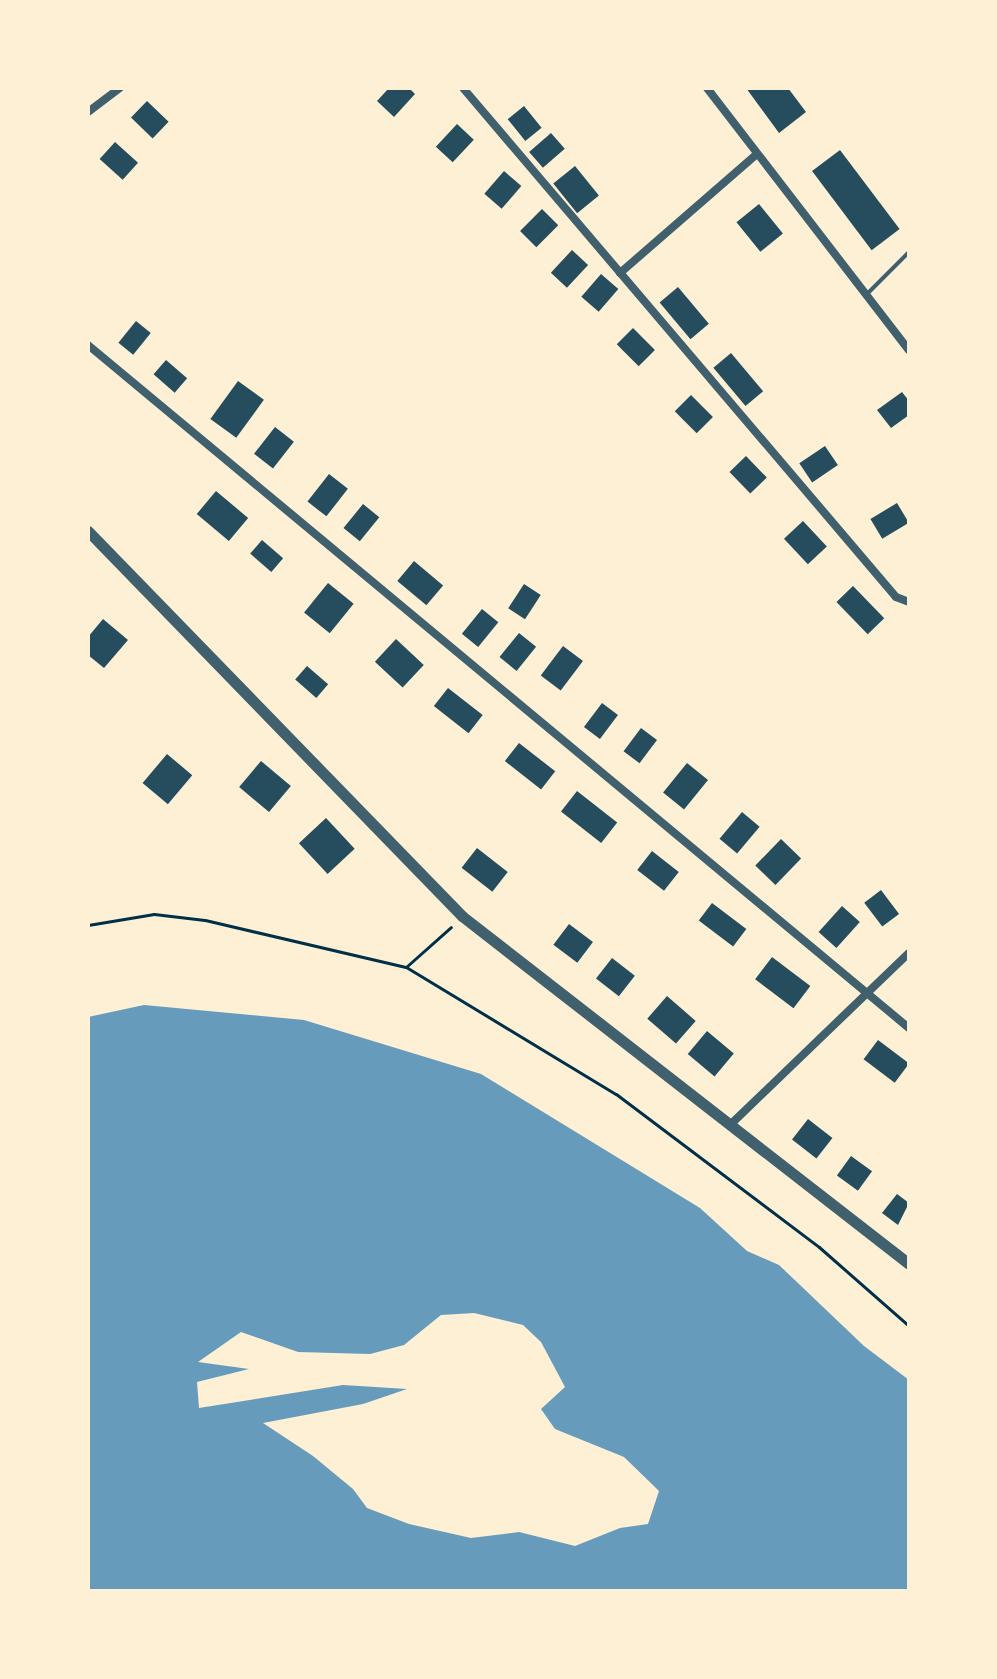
<!DOCTYPE html>
<html>
<head>
<meta charset="utf-8">
<style>
	body { margin:0 }
	#map { position:relative; width:997px; height:1679px; overflow:hidden; background:#fdf0d5; font-family:"Crimson Pro",serif }
	div>[style] { position:absolute }
	.water>* { inset:0; background:#669bbc }
	.building>* { inset:0; background:#264d5e; transform-origin:0 0 }
	.path>* { height:3px; margin:-1.5px; padding:0 1.5px; transform-origin:1.5px; border-radius:1.5px; background:#003049 }
	.service>* { height:4px; margin:-2px; padding:0 2px; transform-origin:2px; border-radius:2px; background:#3f606c }
	.minor>* { height:8px; margin:-4px; padding:0 4px; transform-origin:4px; border-radius:4px; background:#3f606c }
	.tertiary>* { height:11px; margin:-5.5px; padding:0 5.5px; transform-origin:5.5px; border-radius:5.5px; background:#3f606c }
	span { translate:-50% -50%; white-space:nowrap; text-align:center; line-height:1.15; -webkit-text-stroke:6px #fdf0d5; paint-order:stroke }
	.frame { position:absolute; inset:0; border:90px solid #fdf0d5; pointer-events:none }
</style>
</head>
<body>
<div id="map">
	<div class="water">
		<i style="clip-path:polygon(evenodd,144px 1005px,304px 1020px,481px 1074px,700px 1208px,747px 1251px,779px 1265px,864px 1346px,909px 1380px,909px 1591px,88px 1591px,88px 1017px,144px 1005px,474px 1313px,523px 1325px,541px 1342px,565px 1387px,541px 1409px,555px 1429px,624px 1457px,659px 1491px,648px 1524px,620px 1528px,575px 1546px,519px 1532px,471px 1538px,409px 1524px,367px 1508px,353px 1489px,313px 1456px,263px 1423px,363px 1404px,407px 1389px,343px 1385px,199px 1408px,197px 1382px,249px 1369px,198px 1362px,241px 1332px,298px 1352px,370px 1354px,404px 1345px,441px 1315px,474px 1313px)"></i>
	</div>
	<div class="building">
		<i style="clip-path:polygon(389px 88px,409px 88px,415px 94px,394px 117px,377px 101px)"></i>
		<i style="clip-path:polygon(746px 88px,788px 88px,806px 112px,779px 133px)"></i>
		<i style="left:147px;top:101px;width:30px;height:23px;rotate:44deg"></i>
		<i style="left:524px;top:106px;width:28px;height:21px;rotate:51deg"></i>
		<i style="left:457px;top:124px;width:23px;height:31px;rotate:43deg"></i>
		<i style="left:551px;top:133px;width:21px;height:29px;rotate:49deg"></i>
		<i style="left:115px;top:142px;width:31px;height:23px;rotate:42deg"></i>
		<i style="left:840px;top:150px;width:99px;height:35px;rotate:53deg"></i>
		<i style="left:575px;top:166px;width:38px;height:28px;rotate:51deg"></i>
		<i style="left:504px;top:171px;width:23px;height:30px;rotate:41deg"></i>
		<i style="left:759px;top:204px;width:38px;height:29px;rotate:51deg"></i>
		<i style="left:542px;top:209px;width:23px;height:31px;rotate:45deg"></i>
		<i style="left:572px;top:250px;width:22px;height:31px;rotate:43deg"></i>
		<i style="left:601px;top:274px;width:23px;height:30px;rotate:41deg"></i>
		<i style="left:678px;top:287px;width:48px;height:24px;rotate:50deg"></i>
		<i style="left:136px;top:321px;width:19px;height:28px;rotate:39deg"></i>
		<i style="left:633px;top:328px;width:31px;height:23px;rotate:45deg"></i>
		<i style="left:731px;top:353px;width:50px;height:23px;rotate:50deg"></i>
		<i style="left:166px;top:360px;width:28px;height:19px;rotate:41deg"></i>
		<i style="left:238px;top:381px;width:32px;height:47px;rotate:36deg"></i>
		<i style="clip-path:polygon(902px 392px,909px 401px,909px 415px,891px 428px,877px 410px)"></i>
		<i style="left:691px;top:395px;width:31px;height:23px;rotate:45deg"></i>
		<i style="left:275px;top:427px;width:24px;height:34px;rotate:38deg"></i>
		<i style="left:825px;top:446px;width:23px;height:31px;rotate:56deg"></i>
		<i style="left:746px;top:456px;width:30px;height:23px;rotate:46deg"></i>
		<i style="left:329px;top:474px;width:24px;height:35px;rotate:38deg"></i>
		<i style="left:216px;top:491px;width:42px;height:30px;rotate:40deg"></i>
		<i style="left:897px;top:503px;width:23px;height:31px;rotate:59deg"></i>
		<i style="left:363px;top:504px;width:21px;height:31px;rotate:39deg"></i>
		<i style="left:803px;top:521px;width:35px;height:26px;rotate:47deg"></i>
		<i style="left:262px;top:540px;width:28px;height:18px;rotate:41deg"></i>
		<i style="left:414px;top:561px;width:38px;height:26px;rotate:40deg"></i>
		<i style="left:328px;top:583px;width:33px;height:38px;rotate:39deg"></i>
		<i style="left:524px;top:584px;width:20px;height:29px;rotate:33deg"></i>
		<i style="left:853px;top:586px;width:45px;height:23px;rotate:46deg"></i>
		<i style="left:482px;top:609px;width:21px;height:32px;rotate:39deg"></i>
		<i style="clip-path:polygon(103px 619px,128px 640px,104px 668px,88px 655px,88px 637px)"></i>
		<i style="left:519px;top:633px;width:22px;height:31px;rotate:39deg"></i>
		<i style="left:396px;top:639px;width:38px;height:31px;rotate:43deg"></i>
		<i style="left:563px;top:646px;width:25px;height:37px;rotate:37deg"></i>
		<i style="left:307px;top:666px;width:28px;height:18px;rotate:41deg"></i>
		<i style="left:448px;top:688px;width:44px;height:23px;rotate:38deg"></i>
		<i style="left:602px;top:703px;width:20px;height:30px;rotate:37deg"></i>
		<i style="left:641px;top:728px;width:20px;height:29px;rotate:37deg"></i>
		<i style="left:519px;top:743px;width:46px;height:23px;rotate:38deg"></i>
		<i style="left:167px;top:754px;width:33px;height:38px;rotate:40deg"></i>
		<i style="left:261px;top:761px;width:39px;height:34px;rotate:40deg"></i>
		<i style="left:687px;top:763px;width:27px;height:38px;rotate:39deg"></i>
		<i style="left:577px;top:791px;width:51px;height:26px;rotate:38deg"></i>
		<i style="left:742px;top:812px;width:23px;height:35px;rotate:40deg"></i>
		<i style="left:326px;top:818px;width:42px;height:37px;rotate:47deg"></i>
		<i style="left:781px;top:839px;width:28px;height:37px;rotate:44deg"></i>
		<i style="left:477px;top:848px;width:39px;height:25px;rotate:38deg"></i>
		<i style="left:652px;top:851px;width:34px;height:24px;rotate:38deg"></i>
		<i style="left:881px;top:890px;width:30px;height:21px;rotate:53deg"></i>
		<i style="left:712px;top:903px;width:43px;height:22px;rotate:37deg"></i>
		<i style="left:842px;top:906px;width:24px;height:35px;rotate:42deg"></i>
		<i style="left:569px;top:924px;width:30px;height:26px;rotate:37deg"></i>
		<i style="left:772px;top:957px;width:48px;height:28px;rotate:37deg"></i>
		<i style="left:612px;top:958px;width:29px;height:26px;rotate:38deg"></i>
		<i style="left:667px;top:996px;width:38px;height:30px;rotate:41deg"></i>
		<i style="left:707px;top:1031px;width:35px;height:30px;rotate:40deg"></i>
		<i style="left:878px;top:1040px;width:39px;height:24px;rotate:37deg"></i>
		<i style="left:808px;top:1119px;width:31px;height:26px;rotate:38deg"></i>
		<i style="left:851px;top:1156px;width:26px;height:24px;rotate:36deg"></i>
		<i style="clip-path:polygon(897px 1194px,909px 1203px,898px 1225px,882px 1213px)"></i>
	</div>
	<div class="path">
		<i style="left:88px;top:925px;width:67px;rotate:-9.5deg"></i>
		<i style="left:154px;top:914px;width:51px;rotate:6.7deg"></i>
		<i style="left:205px;top:920px;width:206px;rotate:13.2deg"></i>
		<i style="left:406px;top:967px;width:60px;rotate:-41.6deg"></i>
		<i style="left:406px;top:967px;width:245px;rotate:31.2deg"></i>
		<i style="left:616px;top:1094px;width:254px;rotate:37deg"></i>
		<i style="left:819px;top:1247px;width:120px;rotate:41.3deg"></i>
	</div>
	<div class="service">
		<i style="left:867px;top:294px;width:59px;rotate:-45deg"></i>
	</div>
	<div class="minor">
		<i style="left:463px;top:88px;width:668px;rotate:49.61deg"></i>
		<i style="left:896px;top:597px;width:14px;rotate:21deg"></i>
		<i style="left:707px;top:88px;width:331px;rotate:52.4deg"></i>
		<i style="left:88px;top:112px;width:40px;rotate:-37deg"></i>
		<i style="left:620px;top:273px;width:181px;rotate:-41deg"></i>
		<i style="left:88px;top:345px;width:1068px;rotate:39.76deg"></i>
		<i style="left:730px;top:1125px;width:248px;rotate:-43.9deg"></i>
	</div>
	<div class="tertiary">
		<i style="left:88px;top:531px;width:537px;rotate:45.83deg"></i>
		<i style="left:462px;top:916px;width:566px;rotate:37.9deg"></i>
	</div>
	<div class="frame"></div>
</div>
</body>
</html>
